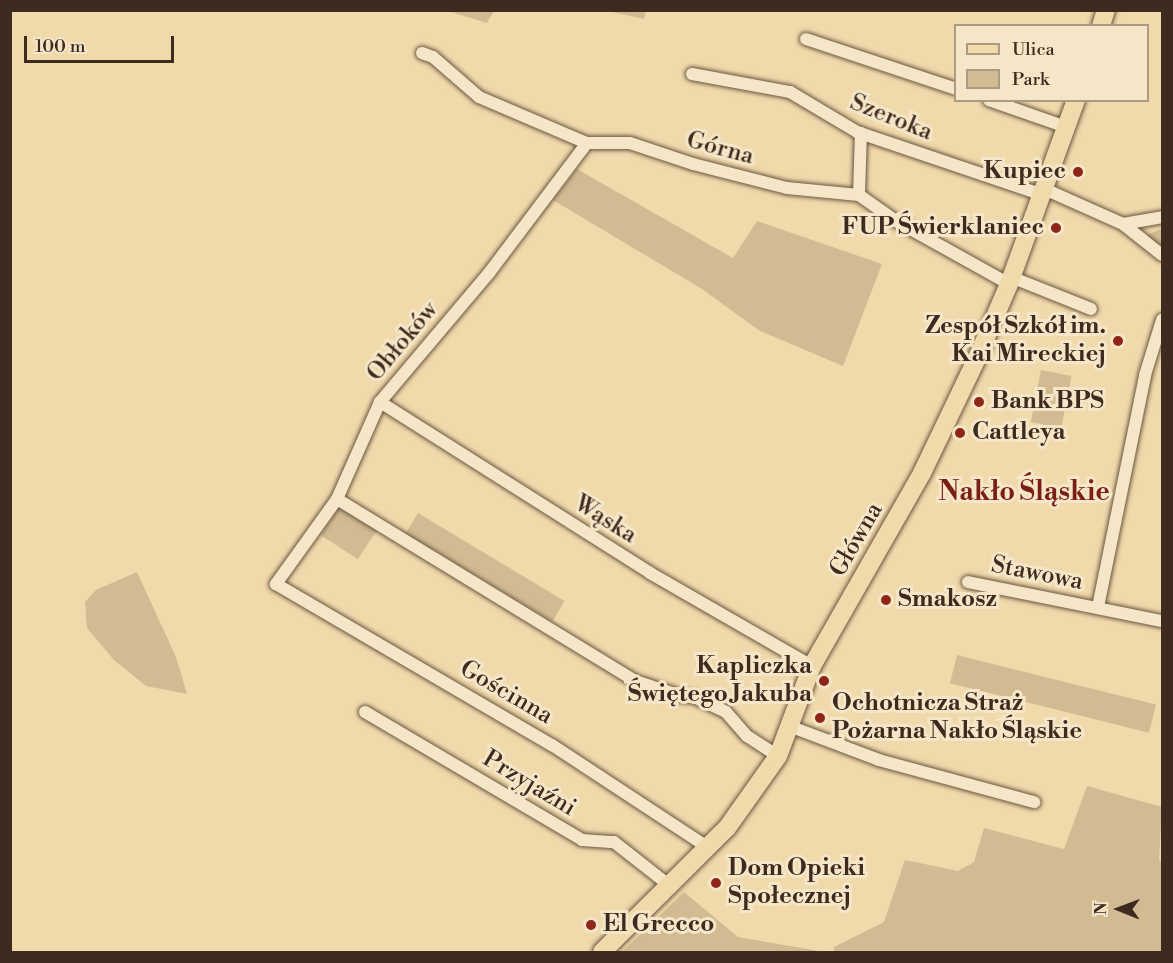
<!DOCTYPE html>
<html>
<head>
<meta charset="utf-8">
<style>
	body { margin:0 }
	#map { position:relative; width:1173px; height:963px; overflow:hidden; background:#f0d9aa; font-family:"Libre Bodoni",serif }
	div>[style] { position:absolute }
	.green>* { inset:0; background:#d2bb92; transform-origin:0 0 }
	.roads { filter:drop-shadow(0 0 2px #6a5642) drop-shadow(0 0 2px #6a5642) }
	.minor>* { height:12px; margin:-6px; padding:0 6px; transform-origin:6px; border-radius:6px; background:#f5e6c8 }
	.primary>* { height:18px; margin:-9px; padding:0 9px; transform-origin:9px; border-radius:9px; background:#f0d9aa }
	.dots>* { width:16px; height:16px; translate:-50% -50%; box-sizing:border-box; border:3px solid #f5e6c8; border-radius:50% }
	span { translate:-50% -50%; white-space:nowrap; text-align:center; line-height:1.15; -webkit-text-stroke:6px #f5e6c8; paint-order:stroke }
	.street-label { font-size:24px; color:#3d2b1f }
	.poi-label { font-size:24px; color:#3d2b1f; font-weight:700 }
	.right { translate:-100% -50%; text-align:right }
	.left { translate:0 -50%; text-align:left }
	.quarter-label { font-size:27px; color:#7a1f14; font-weight:700 }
	.frame { position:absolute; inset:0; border:12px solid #3d2b1f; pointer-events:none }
	.legend { position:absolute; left:954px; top:24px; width:195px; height:78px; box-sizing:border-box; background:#f5e6c8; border:2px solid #ab9b84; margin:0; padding:8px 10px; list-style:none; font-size:18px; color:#3d2b1f }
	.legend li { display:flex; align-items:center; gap:12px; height:30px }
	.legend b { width:30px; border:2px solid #ab9b84 }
	.north { position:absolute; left:1089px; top:879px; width:60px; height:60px; -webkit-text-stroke:4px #f5e6c8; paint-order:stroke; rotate:271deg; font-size:16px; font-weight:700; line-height:24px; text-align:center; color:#3d2b1f }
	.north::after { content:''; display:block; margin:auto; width:21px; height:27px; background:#3d2b1f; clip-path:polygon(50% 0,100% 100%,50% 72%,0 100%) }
	.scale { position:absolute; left:24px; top:36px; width:150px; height:27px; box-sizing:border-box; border:3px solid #3d2b1f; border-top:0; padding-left:8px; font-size:18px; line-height:21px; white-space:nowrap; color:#3d2b1f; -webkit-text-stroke:4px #f5e6c8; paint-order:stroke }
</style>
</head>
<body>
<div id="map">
	<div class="green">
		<i style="clip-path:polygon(448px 11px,494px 11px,487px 23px)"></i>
		<i style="clip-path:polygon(608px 11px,646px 10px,646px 11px,644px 19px)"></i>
		<i style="clip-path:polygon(577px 169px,733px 258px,757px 221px,882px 264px,843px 366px,760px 331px,702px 289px,553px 200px)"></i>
		<i style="clip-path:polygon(1162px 229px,1162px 245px,1156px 245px,1146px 235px)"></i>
		<i style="left:1041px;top:370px;width:31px;height:53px;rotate:11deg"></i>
		<i style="left:340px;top:506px;width:44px;height:35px;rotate:33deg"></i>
		<i style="left:418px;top:513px;width:171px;height:24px;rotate:31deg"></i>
		<i style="clip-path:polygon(137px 572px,176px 657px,187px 694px,146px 686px,114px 660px,87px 628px,85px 602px,96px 590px)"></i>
		<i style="left:957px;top:655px;width:205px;height:29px;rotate:14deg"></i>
		<i style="clip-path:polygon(1087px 786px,1162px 807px,1159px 860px,1162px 862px,1162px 952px,834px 952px,834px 947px,884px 922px,905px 860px,958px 871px,974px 862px,984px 828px,1064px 849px)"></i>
		<i style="clip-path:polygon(684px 892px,738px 937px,825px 952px,622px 952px)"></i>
	</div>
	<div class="roads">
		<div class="minor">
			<i style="left:806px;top:39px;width:158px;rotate:18.4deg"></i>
			<i style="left:422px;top:53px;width:12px;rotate:20deg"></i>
			<i style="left:433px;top:57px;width:61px;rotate:41deg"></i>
			<i style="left:479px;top:97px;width:117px;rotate:23.1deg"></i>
			<i style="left:587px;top:143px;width:43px"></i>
			<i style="left:630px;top:143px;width:66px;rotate:18.4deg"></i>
			<i style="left:693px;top:164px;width:97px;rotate:14.3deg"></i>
			<i style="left:787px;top:188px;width:72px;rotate:5.6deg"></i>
			<i style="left:859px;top:195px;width:45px;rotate:35.1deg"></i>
			<i style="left:896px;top:221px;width:129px;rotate:29.1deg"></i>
			<i style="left:692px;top:74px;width:100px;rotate:10.4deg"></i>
			<i style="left:790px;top:92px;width:78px;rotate:30.8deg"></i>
			<i style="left:857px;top:132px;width:187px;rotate:18.7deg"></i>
			<i style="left:1034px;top:192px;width:15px;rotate:-4deg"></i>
			<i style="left:1049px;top:191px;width:81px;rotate:24deg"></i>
			<i style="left:1123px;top:224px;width:50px;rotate:38.5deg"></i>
			<i style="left:989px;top:100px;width:82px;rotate:19.3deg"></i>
			<i style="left:587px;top:143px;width:163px;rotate:127deg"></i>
			<i style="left:489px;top:273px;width:169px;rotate:130.2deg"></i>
			<i style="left:380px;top:402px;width:106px;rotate:113.9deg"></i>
			<i style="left:337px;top:499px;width:105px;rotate:125.7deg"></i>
			<i style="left:276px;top:584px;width:320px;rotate:30.3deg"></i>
			<i style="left:552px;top:745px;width:188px;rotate:33.3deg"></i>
			<i style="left:859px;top:195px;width:62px;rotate:-88.2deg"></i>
			<i style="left:1123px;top:224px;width:40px;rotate:-10deg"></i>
			<i style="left:1011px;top:277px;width:86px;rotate:21.8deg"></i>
			<i style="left:380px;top:402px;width:320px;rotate:32.3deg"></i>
			<i style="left:650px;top:573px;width:187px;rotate:29.9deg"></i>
			<i style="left:337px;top:499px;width:349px;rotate:31.4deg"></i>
			<i style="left:635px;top:681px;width:48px;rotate:18.1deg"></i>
			<i style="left:681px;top:696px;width:13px;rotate:4deg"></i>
			<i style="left:694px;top:697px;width:35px;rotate:25deg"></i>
			<i style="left:726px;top:712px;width:32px;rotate:49deg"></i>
			<i style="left:747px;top:736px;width:37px;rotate:33deg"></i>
			<i style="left:968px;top:582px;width:198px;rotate:11.4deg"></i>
			<i style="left:1098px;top:607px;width:237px;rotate:-78.5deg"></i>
			<i style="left:1145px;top:375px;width:58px;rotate:-72.8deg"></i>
			<i style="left:365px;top:712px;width:252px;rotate:30.5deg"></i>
			<i style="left:582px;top:840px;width:32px;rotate:4deg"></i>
			<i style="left:614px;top:842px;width:71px;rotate:38.2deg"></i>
			<i style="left:789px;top:726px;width:96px;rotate:20.7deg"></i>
			<i style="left:879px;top:760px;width:161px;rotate:15.2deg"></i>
		</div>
		<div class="primary">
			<i style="left:1101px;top:26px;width:17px;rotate:-73deg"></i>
			<i style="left:602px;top:952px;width:176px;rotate:-44.8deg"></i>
			<i style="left:727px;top:828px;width:88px;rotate:-54.7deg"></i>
			<i style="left:778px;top:756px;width:96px;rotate:-69.3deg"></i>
			<i style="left:812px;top:666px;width:222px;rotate:-60.3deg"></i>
			<i style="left:922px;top:473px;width:130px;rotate:-64.4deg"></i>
			<i style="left:978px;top:356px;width:78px;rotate:-66.7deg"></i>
			<i style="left:1009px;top:284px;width:196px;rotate:-70deg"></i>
		</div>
	</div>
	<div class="dots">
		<i style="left:1078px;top:172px;background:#8f2418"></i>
		<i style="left:1056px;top:228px;background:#8f2418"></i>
		<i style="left:1118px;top:341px;background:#8f2418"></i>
		<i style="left:979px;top:402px;background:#8f2418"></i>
		<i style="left:960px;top:433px;background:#8f2418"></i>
		<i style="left:886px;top:600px;background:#8f2418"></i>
		<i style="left:824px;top:681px;background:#8f2418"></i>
		<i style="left:820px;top:718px;background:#8f2418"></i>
		<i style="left:716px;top:883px;background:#8f2418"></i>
		<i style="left:591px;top:925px;background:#8f2418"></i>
	</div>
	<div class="street-label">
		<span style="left:891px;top:118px;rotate:22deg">Szeroka</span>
		<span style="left:720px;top:149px;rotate:15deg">Górna</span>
		<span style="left:403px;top:342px;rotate:-50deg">Obłoków</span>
		<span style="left:605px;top:520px;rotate:32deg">Wąska</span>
		<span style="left:857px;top:540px;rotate:-60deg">Główna</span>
		<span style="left:1037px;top:574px;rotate:11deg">Stawowa</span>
		<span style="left:506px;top:693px;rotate:30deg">Gościnna</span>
		<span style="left:529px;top:784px;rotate:31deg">Przyjaźni</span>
	</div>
	<div class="poi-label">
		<span class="right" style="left:1066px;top:172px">Kupiec</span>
		<span class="right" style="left:1044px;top:228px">FUP Świerklaniec</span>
		<span class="right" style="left:1106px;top:341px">Zespół Szkół im.<br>Kai Mireckiej</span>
		<span class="left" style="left:991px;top:402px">Bank BPS</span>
		<span class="left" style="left:972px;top:433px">Cattleya</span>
		<span class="left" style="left:898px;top:600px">Smakosz</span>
		<span class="right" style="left:812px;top:681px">Kapliczka<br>Świętego Jakuba</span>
		<span class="left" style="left:832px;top:718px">Ochotnicza Straż<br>Pożarna Nakło Śląskie</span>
		<span class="left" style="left:728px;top:883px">Dom Opieki<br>Społecznej</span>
		<span class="left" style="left:603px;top:925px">El Grecco</span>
	</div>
	<div class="quarter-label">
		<span style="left:1024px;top:493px">Nakło Śląskie</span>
	</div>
	<div class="frame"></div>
	<ul class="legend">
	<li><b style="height:8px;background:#f0d9aa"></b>Ulica</li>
	<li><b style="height:16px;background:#d2bb92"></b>Park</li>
	</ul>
	<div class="north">N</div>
	<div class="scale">100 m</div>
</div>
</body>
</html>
